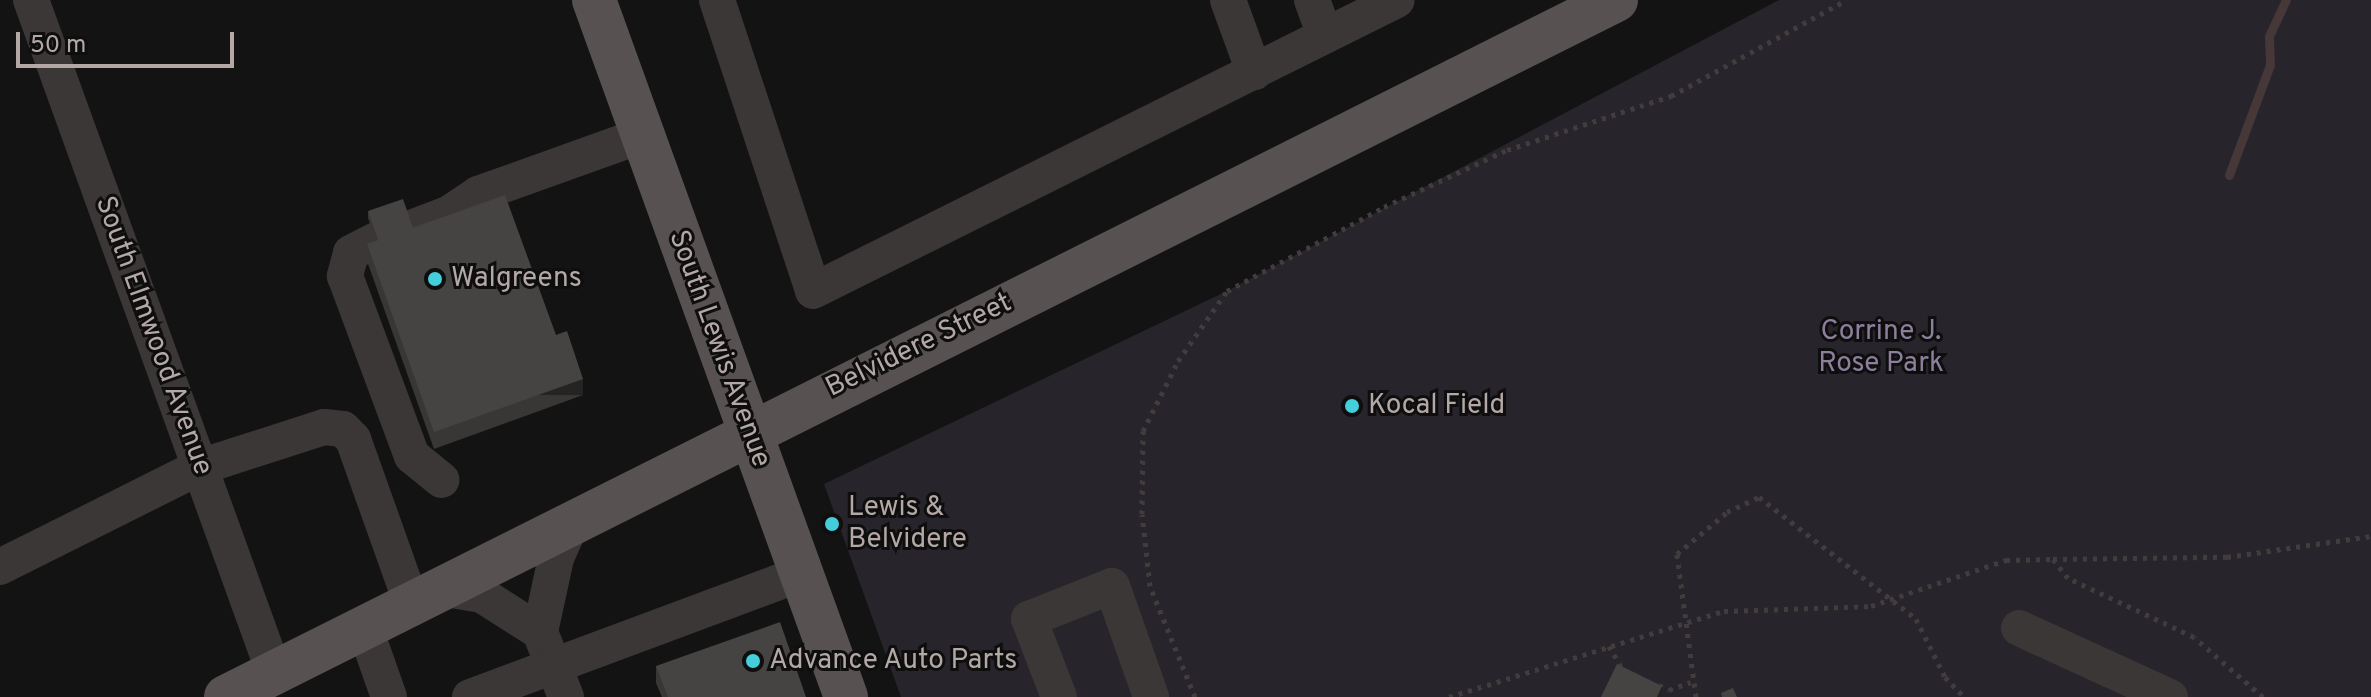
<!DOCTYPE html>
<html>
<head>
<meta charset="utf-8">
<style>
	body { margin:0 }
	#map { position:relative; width:2371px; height:697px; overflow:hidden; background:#141313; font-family:Overpass,sans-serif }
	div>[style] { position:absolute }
	.green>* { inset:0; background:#27242b }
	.stream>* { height:9px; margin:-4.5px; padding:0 4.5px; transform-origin:4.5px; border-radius:4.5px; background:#463738 }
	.path>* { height:5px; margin-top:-2.5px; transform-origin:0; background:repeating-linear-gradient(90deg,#423d3c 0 4px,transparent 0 10px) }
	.minor>* { height:36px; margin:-18px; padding:0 18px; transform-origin:18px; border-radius:18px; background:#3b3736 }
	.major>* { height:44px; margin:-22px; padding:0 22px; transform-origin:22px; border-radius:22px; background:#575251 }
	.wall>* { inset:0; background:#393736 }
	.shaded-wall>* { inset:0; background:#252423; transform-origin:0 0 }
	.building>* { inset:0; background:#464442; transform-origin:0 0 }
	.dots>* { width:22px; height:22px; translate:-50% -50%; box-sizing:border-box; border:4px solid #0f0e0e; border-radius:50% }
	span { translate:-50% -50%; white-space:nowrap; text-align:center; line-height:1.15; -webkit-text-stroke:6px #0f0e0e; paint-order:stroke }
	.poi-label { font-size:28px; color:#b3a8a6 }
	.left { translate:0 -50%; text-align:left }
	.park-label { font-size:28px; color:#8d7f9c }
	.street-label { font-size:28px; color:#b3a8a6 }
	.scale { position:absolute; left:16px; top:32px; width:218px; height:36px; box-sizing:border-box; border:4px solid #b3a8a6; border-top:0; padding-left:10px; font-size:24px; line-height:28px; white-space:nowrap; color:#b3a8a6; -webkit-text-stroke:6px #0f0e0e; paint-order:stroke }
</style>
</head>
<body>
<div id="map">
	<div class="green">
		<i style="clip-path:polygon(1779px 0,2371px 0,2371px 697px,901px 697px,824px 484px,1227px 291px)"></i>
	</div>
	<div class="stream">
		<i style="left:2229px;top:175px;width:117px;rotate:-69.6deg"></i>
		<i style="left:2270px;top:65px;width:29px;rotate:-92deg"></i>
		<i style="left:2269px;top:36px;width:40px;rotate:-65deg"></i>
	</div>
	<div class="path">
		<i style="left:1609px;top:646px;width:24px;rotate:60deg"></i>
		<i style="left:1659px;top:685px;width:11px;rotate:27deg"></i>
		<i style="left:1669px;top:690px;width:23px;rotate:-20deg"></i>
		<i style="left:1195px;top:697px;width:120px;rotate:-112.1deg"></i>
		<i style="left:1150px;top:586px;width:72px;rotate:-96.3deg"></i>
		<i style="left:1142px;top:514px;width:83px;rotate:-89.3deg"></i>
		<i style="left:1143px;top:431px;width:78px;rotate:-63.4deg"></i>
		<i style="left:1178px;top:361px;width:85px;rotate:-55deg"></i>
		<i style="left:1227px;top:291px;width:178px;rotate:-28.1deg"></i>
		<i style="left:1384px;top:207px;width:136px;rotate:-24.9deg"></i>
		<i style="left:1507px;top:150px;width:173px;rotate:-18.2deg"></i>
		<i style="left:1671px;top:96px;width:200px;rotate:-28.7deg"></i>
		<i style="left:1449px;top:697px;width:288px;rotate:-17.4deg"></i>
		<i style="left:1724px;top:611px;width:147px;rotate:-1.9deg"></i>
		<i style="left:1871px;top:606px;width:143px;rotate:-18.8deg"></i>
		<i style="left:2006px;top:560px;width:47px;rotate:-1.2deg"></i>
		<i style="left:1696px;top:697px;width:144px;rotate:-97.6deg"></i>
		<i style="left:1677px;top:554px;width:65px;rotate:-40deg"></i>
		<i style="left:1727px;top:512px;width:35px;rotate:-25deg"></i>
		<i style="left:1759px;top:497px;width:199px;rotate:37.8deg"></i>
		<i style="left:1916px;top:619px;width:65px;rotate:63.4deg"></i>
		<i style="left:1945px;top:677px;width:28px;rotate:46deg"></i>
		<i style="left:2263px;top:697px;width:91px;rotate:-139deg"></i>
		<i style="left:2194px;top:637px;width:139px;rotate:-154.9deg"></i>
		<i style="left:2068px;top:578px;width:24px;rotate:-128deg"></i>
		<i style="left:2053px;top:559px;width:174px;rotate:-0.7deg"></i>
		<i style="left:2227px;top:557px;width:146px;rotate:-8.3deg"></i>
	</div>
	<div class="minor">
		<i style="left:31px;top:0;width:715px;rotate:70.12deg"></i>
		<i style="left:717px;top:0;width:306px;rotate:71.7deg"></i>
		<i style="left:813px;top:291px;width:652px;rotate:-26.49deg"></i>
		<i style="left:1228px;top:0;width:77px;rotate:70.1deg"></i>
		<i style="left:1312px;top:0;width:38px;rotate:70deg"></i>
		<i style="left:411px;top:228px;width:42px;rotate:-21deg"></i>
		<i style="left:450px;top:213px;width:34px;rotate:-34deg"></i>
		<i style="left:478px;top:194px;width:175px;rotate:-19.7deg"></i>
		<i style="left:376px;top:240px;width:28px;rotate:153deg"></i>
		<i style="left:351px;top:253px;width:24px;rotate:105deg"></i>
		<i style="left:345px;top:276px;width:192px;rotate:69.6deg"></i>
		<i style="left:412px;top:456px;width:38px;rotate:39deg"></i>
		<i style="left:0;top:567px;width:224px;rotate:-26.6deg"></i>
		<i style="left:200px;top:467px;width:130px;rotate:-17.9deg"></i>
		<i style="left:324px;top:427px;width:19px;rotate:6deg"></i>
		<i style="left:343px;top:429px;width:14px;rotate:45deg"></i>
		<i style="left:353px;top:439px;width:173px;rotate:70.4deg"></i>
		<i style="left:439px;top:588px;width:44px;rotate:9.2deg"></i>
		<i style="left:482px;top:595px;width:69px;rotate:32.5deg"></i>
		<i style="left:540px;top:632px;width:70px;rotate:68.2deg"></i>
		<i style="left:364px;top:626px;width:75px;rotate:70.6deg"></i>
		<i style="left:2019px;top:628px;width:166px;rotate:24.6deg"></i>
		<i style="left:540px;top:632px;width:76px;rotate:-77.8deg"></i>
		<i style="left:556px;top:558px;width:42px;rotate:-65.9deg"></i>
		<i style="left:470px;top:697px;width:353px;rotate:-20.4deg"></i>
		<i style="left:1059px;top:697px;width:84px;rotate:-111deg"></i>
		<i style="left:1029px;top:619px;width:89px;rotate:-21.7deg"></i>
		<i style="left:1112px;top:586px;width:118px;rotate:70.6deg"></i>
	</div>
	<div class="major">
		<i style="left:594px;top:0;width:741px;rotate:70.12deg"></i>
		<i style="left:226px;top:697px;width:1555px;rotate:-26.63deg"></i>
	</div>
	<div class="wall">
		<i style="clip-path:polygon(368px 212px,413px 228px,556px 335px,583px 395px,434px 449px,367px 261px,367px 244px,376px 241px,368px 218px)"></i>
		<i style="clip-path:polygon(656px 666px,806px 697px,662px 697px,656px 683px)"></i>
	</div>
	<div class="shaded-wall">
		<i style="left:583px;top:379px;width:16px;height:158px;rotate:90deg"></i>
		<i style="clip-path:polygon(1662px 686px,1662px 697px,1657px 697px)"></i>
	</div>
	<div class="building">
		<i style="clip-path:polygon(505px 195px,556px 335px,567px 331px,583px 379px,434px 432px,367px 244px)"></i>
		<i style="left:403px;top:199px;width:31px;height:37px;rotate:71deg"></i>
		<i style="clip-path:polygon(780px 622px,806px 697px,668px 697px,656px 666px)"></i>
		<i style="clip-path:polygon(1617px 664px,1662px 686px,1657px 697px,1601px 697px)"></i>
		<i style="clip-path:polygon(1733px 688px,1737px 697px,1722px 697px,1721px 693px)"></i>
	</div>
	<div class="dots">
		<i style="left:435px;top:279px;background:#44cddb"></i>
		<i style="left:1352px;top:406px;background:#44cddb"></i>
		<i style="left:832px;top:524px;background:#44cddb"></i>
		<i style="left:753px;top:661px;background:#44cddb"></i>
	</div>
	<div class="poi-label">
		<span class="left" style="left:451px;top:279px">Walgreens</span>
		<span class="left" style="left:1368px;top:406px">Kocal Field</span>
		<span class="left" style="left:848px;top:524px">Lewis &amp;<br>Belvidere</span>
		<span class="left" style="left:769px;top:661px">Advance Auto Parts</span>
	</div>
	<div class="park-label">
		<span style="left:1881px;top:348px">Corrine J.<br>Rose Park</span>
	</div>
	<div class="street-label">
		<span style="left:153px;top:336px;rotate:70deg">South Elmwood Avenue</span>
		<span style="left:919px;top:346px;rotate:-26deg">Belvidere Street</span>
		<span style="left:719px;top:349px;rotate:70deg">South Lewis Avenue</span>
	</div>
	<div class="scale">50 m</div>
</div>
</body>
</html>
